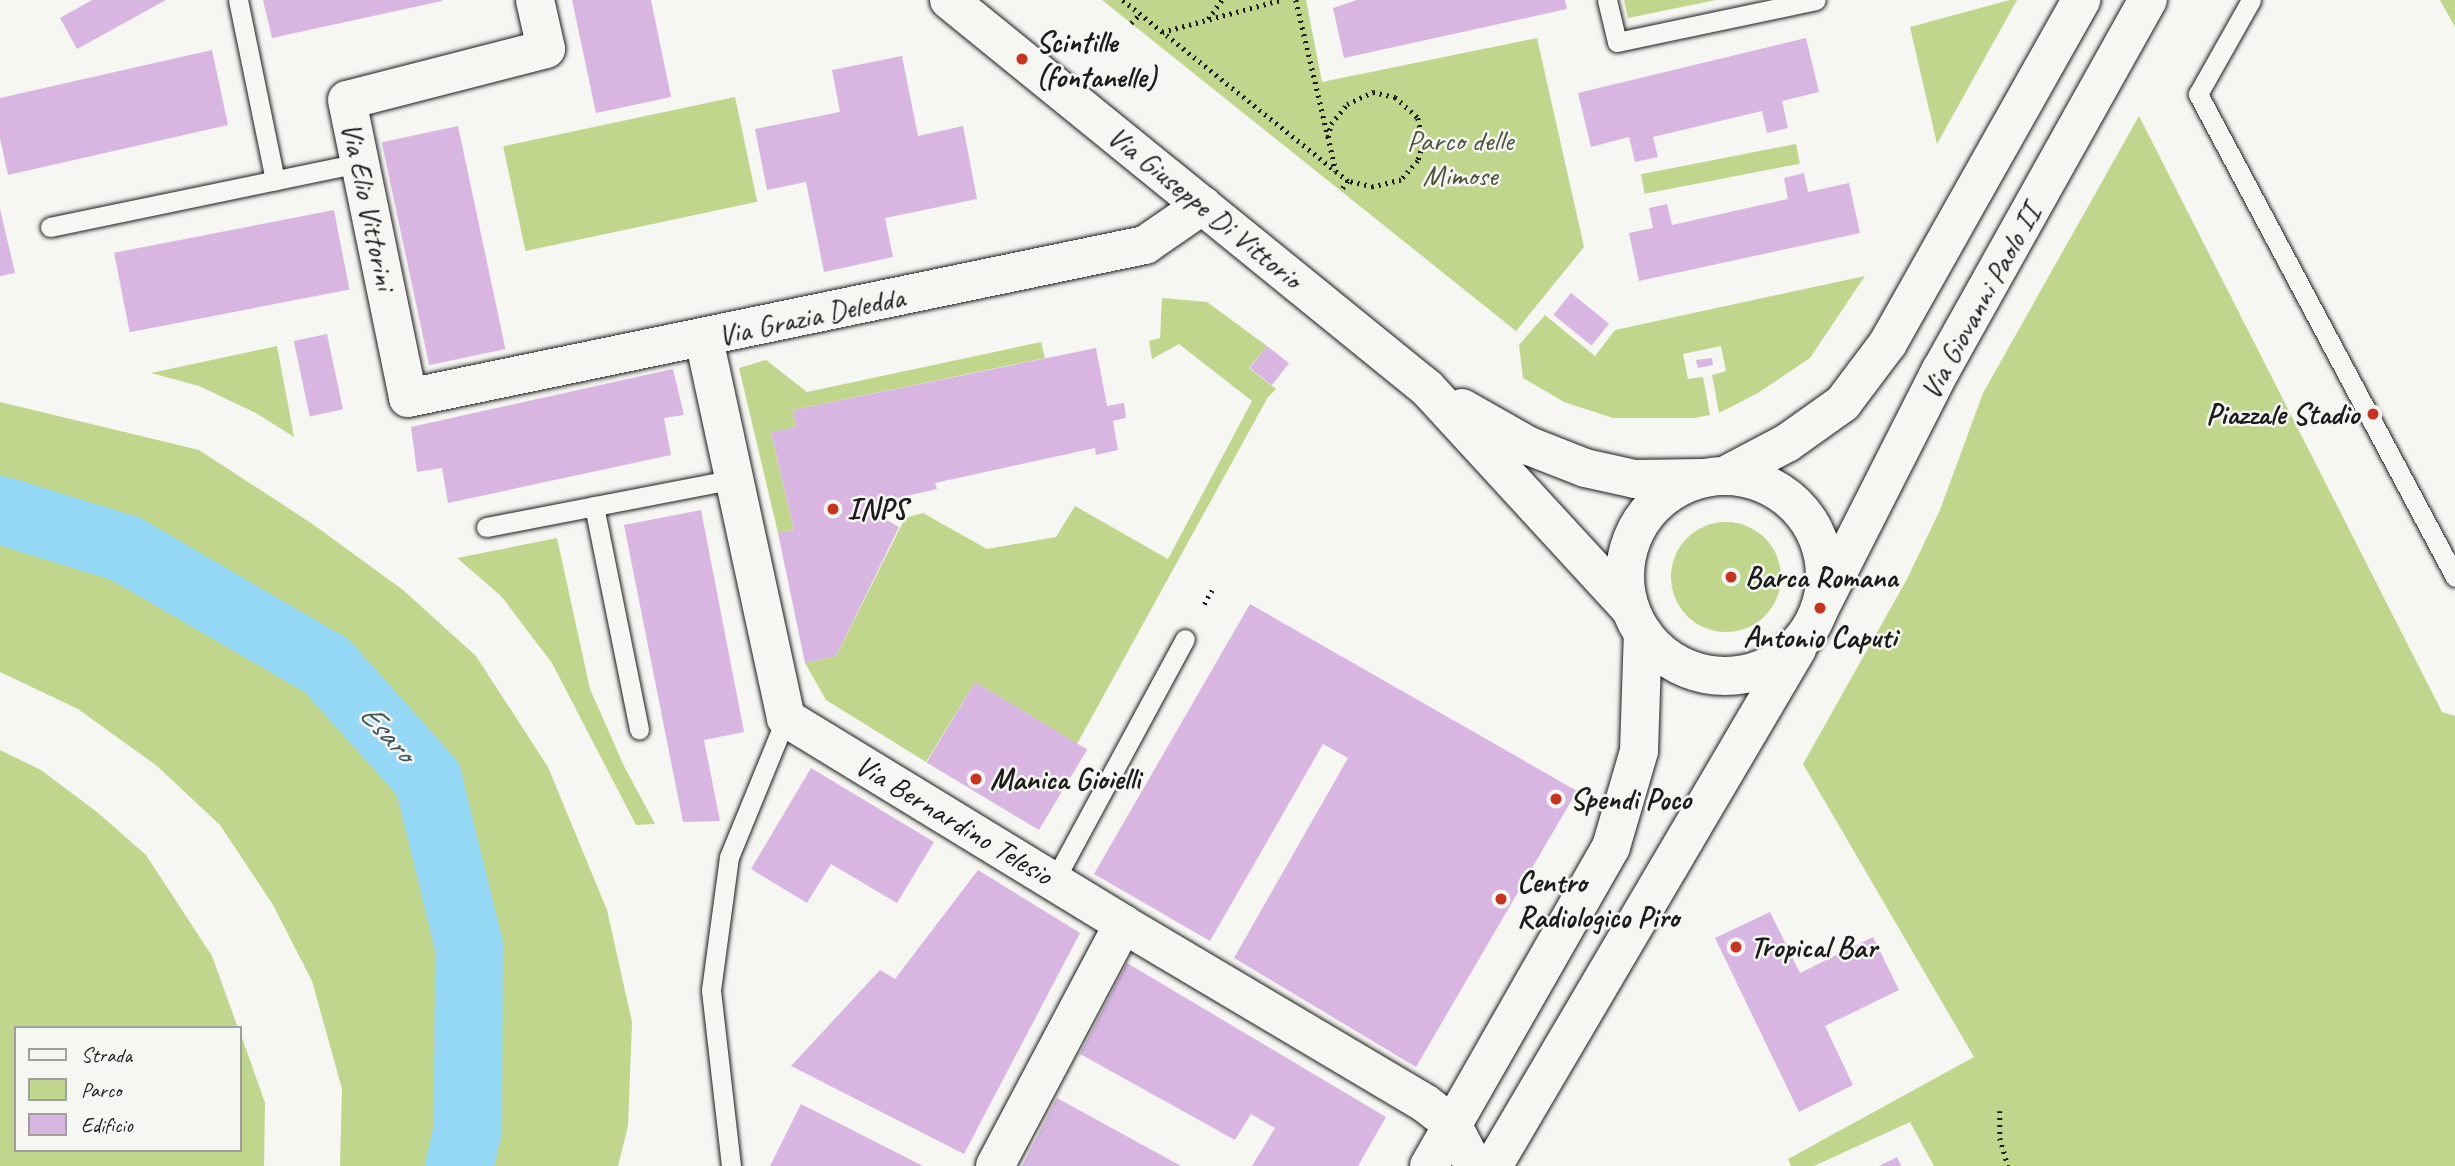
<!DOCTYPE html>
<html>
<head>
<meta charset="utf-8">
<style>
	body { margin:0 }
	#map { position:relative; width:2455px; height:1166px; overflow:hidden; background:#f6f6f2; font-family:Caveat,sans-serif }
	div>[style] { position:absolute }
	.green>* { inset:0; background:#c0d68c; transform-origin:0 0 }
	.round { border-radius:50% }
	.river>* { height:68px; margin:-34px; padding:0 34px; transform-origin:34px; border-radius:34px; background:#95d9f7 }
	.building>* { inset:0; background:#d8b6e1; transform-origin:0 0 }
	.path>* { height:4.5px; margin-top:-2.25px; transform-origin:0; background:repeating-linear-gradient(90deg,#1c1c1c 0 2px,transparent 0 7px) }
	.roads { filter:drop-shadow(0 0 2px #1c1c1c) drop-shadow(0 0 2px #1c1c1c) }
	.lane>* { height:19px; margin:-9.5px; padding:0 9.5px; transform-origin:9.5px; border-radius:9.5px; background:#f6f6f2 }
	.street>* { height:38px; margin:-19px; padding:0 19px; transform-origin:19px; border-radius:19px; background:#f6f6f2 }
	.secondary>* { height:38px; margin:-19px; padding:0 19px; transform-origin:19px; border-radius:19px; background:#f6f6f2 }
	.secondary>.ring { margin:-19px; padding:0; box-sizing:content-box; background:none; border:38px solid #f6f6f2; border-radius:50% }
	.dots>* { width:19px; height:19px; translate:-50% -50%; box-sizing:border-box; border:4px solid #f6f6f2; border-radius:50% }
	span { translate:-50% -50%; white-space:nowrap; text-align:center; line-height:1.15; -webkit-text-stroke:5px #f6f6f2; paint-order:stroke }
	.poi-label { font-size:30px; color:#1c1c1c; font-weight:700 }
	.left { translate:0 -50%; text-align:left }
	.right { translate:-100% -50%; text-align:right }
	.park-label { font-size:30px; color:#4d543e }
	.street-label { font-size:30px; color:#1c1c1c }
	.water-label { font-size:32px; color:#40555e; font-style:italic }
	.legend { position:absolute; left:14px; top:1026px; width:228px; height:126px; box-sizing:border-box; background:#f6f6f2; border:2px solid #9f9f9c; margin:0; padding:9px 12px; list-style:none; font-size:21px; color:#1c1c1c }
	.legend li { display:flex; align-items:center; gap:14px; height:35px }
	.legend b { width:35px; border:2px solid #9f9f9c }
</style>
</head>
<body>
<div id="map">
	<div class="green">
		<i style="clip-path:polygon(1102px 0,1306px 0,1322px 82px,1537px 38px,1584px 247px,1516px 331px)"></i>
		<i style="clip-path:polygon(1624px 0,1716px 0,1628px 18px)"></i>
		<i style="clip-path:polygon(2010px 0,2017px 0,1937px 144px,1910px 27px)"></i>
		<i style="clip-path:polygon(2440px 0,2455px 0,2455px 27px)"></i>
		<i style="left:735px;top:97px;width:107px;height:237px;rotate:78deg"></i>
		<i style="clip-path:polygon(2139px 116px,2442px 712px,2455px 716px,2455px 1166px,1934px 1166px,1910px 1122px,1814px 1166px,1791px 1166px,1788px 1159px,1974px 1057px,1803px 764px,1907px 579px,1940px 510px,1983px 393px)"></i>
		<i style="left:1796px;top:144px;width:20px;height:158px;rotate:79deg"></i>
		<i style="clip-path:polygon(1865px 276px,1810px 358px,1758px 393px,1719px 413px,1712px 375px,1726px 371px,1721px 346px,1683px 354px,1688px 379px,1703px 377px,1710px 415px,1694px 418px,1613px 418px,1564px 402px,1523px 378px,1519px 345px,1545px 315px,1595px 356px,1615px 330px)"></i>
		<i style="clip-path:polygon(1162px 298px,1207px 302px,1267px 346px,1249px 368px,1276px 389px,1268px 397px,1077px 744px,975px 682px,926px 762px,826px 700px,805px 663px,836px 656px,905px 518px,923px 513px,987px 549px,1056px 537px,1075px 506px,1168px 559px,1252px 401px,1179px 344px,1152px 359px,1149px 341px,1160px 338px)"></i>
		<i style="clip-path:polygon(1041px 342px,1045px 358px,793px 410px,796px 427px,771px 433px,794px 530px,778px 533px,739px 368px,766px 360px,807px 392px)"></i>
		<i style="clip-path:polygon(277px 346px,294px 437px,256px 413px,199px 386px,151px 373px)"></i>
		<i style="clip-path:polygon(0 402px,199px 450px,311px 523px,403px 590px,476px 656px,548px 767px,607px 910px,632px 1022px,628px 1126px,618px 1166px,340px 1166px,342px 1089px,312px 981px,273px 905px,220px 825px,157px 766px,78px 709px,0 672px)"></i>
		<i class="round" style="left:1671px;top:522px;width:110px;height:110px"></i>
		<i style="clip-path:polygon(557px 538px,590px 689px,624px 766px,655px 824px,636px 825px,552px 663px,501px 596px,457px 558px)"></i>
		<i style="clip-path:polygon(0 750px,41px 770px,97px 812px,146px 855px,212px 956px,238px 1028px,16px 1028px,16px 1150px,240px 1150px,240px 1032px,265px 1103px,264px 1166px,0 1166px)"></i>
	</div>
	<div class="river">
		<i style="left:0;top:510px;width:132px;rotate:17.2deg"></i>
		<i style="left:126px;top:549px;width:233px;rotate:30.2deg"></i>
		<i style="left:327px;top:666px;width:152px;rotate:48.2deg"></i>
		<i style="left:428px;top:779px;width:172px;rotate:76.2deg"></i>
		<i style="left:469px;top:946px;width:182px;rotate:90.3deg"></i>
		<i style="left:468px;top:1128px;width:39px;rotate:103deg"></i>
	</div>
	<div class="building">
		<i style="clip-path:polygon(92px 0,166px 0,77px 49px,60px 18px)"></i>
		<i style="clip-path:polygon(263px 0,442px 0,442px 1px,272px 38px)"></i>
		<i style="clip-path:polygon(572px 0,651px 0,671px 97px,596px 113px)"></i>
		<i style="clip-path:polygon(1357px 0,1565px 0,1567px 9px,1344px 58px,1333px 8px)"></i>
		<i style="clip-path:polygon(1806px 38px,1819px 92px,1782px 101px,1788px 128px,1767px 133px,1762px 111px,1653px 137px,1658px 157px,1635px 162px,1629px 137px,1591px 147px,1578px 93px)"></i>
		<i style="clip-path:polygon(212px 50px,228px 125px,8px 175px,0 138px,0 98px)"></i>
		<i style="clip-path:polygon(902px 56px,918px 136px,963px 126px,977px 199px,885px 218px,893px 257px,824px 272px,806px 182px,767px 190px,755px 129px,840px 112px,832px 70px)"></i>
		<i style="left:458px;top:126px;width:228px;height:78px;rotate:78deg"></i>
		<i style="clip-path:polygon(1804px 173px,1808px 192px,1849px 183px,1860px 233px,1639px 281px,1629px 233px,1653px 228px,1649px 208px,1667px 204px,1672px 225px,1788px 199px,1784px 178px)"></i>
		<i style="clip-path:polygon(0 209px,15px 273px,0 276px)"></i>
		<i style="left:334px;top:210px;width:81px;height:224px;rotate:79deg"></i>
		<i style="left:1571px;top:293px;width:49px;height:28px;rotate:39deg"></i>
		<i style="left:327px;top:334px;width:77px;height:34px;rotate:78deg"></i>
		<i style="left:1267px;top:346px;width:28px;height:28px;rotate:38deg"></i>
		<i style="clip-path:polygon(1096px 348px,1107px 406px,1124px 403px,1126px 418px,1113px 421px,1118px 450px,1096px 455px,1095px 448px,935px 483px,937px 489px,875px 503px,878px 515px,899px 527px,836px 656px,805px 663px,778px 533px,794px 530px,771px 432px,796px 427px,793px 410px)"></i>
		<i style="clip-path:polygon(1712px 358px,1713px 365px,1698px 368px,1696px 360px)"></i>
		<i style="clip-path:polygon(673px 369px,684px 415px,664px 418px,671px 455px,448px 503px,442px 468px,417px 472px,411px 427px)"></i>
		<i style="clip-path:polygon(701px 510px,744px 732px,704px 740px,720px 821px,683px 822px,624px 525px)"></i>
		<i style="clip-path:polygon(1250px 604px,1577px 791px,1416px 1067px,1234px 958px,1348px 758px,1323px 744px,1210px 941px,1094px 874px)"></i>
		<i style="left:975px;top:682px;width:131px;height:94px;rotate:31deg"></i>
		<i style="clip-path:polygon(811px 768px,934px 842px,897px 903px,831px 864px,807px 903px,751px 869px)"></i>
		<i style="clip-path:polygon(978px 870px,1080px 933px,964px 1154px,791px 1066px,880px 970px,895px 979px)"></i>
		<i style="clip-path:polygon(1770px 912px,1800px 973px,1873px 937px,1899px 990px,1825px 1026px,1853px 1085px,1799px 1112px,1715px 938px)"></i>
		<i style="clip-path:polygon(1127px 963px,1386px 1117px,1358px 1166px,1252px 1166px,1275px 1128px,1251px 1114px,1235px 1140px,1080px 1054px)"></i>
		<i style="clip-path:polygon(1057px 1098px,1181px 1166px,1022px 1166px)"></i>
		<i style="clip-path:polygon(801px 1104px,923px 1166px,770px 1166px)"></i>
		<i style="clip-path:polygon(1897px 1157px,1901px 1166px,1879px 1166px)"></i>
	</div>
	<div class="path">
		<i style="left:1123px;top:0;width:289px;rotate:38.8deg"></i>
		<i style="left:1348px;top:181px;width:12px;rotate:125deg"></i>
		<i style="left:1296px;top:0;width:176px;rotate:76.8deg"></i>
		<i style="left:1208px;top:19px;width:24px;rotate:-54deg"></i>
		<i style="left:1131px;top:23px;width:13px;rotate:-45deg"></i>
		<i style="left:1162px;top:32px;width:123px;rotate:-15.1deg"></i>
		<i style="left:1328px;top:137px;width:13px;rotate:-77deg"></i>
		<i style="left:1331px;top:124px;width:26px;rotate:-51deg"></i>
		<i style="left:1347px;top:104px;width:29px;rotate:-25deg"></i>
		<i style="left:1373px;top:92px;width:23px;rotate:13deg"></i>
		<i style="left:1395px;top:97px;width:31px;rotate:42deg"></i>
		<i style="left:1418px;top:118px;width:19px;rotate:78deg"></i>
		<i style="left:1422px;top:137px;width:14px;rotate:94deg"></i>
		<i style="left:1421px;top:151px;width:10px;rotate:107deg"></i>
		<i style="left:1418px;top:161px;width:25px;rotate:132deg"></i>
		<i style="left:1401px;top:180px;width:29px;rotate:166deg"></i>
		<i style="left:1373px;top:187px;width:26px;rotate:-167deg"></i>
		<i style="left:1204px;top:604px;width:16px;rotate:-60deg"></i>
		<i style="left:2000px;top:1111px;width:27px;rotate:90deg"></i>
		<i style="left:2000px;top:1138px;width:29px;rotate:74deg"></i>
	</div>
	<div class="roads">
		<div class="lane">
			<i style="left:238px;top:0;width:184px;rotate:78.4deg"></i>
			<i style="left:1607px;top:0;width:43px;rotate:76.6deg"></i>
			<i style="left:1617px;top:42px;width:203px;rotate:-11.9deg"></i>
			<i style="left:2251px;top:0;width:108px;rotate:119.4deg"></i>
			<i style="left:2198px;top:94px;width:547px;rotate:61.98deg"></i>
			<i style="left:50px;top:227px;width:317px;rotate:-11.7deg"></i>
			<i style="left:594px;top:506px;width:228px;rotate:78.6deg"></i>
			<i style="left:486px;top:527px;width:254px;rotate:-10.9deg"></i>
			<i style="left:1054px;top:881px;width:275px;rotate:-61.6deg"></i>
			<i style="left:731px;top:1166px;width:177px;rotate:-96.5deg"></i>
			<i style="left:711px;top:990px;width:134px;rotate:-82.3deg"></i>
			<i style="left:729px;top:857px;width:150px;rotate:-67.7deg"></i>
		</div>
		<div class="street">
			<i style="left:535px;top:0;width:50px;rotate:77.3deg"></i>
			<i style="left:546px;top:49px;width:205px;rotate:165.6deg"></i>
			<i style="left:347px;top:100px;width:304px;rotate:78.4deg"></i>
			<i style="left:408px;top:398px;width:753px;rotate:-11.73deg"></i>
			<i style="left:1145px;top:245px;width:70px;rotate:-34.6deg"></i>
			<i style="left:949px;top:0;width:616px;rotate:39.07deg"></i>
			<i style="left:1427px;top:388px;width:301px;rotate:47.4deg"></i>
			<i style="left:704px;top:339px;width:388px;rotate:77.8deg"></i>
			<i style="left:786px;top:718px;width:395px;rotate:31.4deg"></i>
			<i style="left:1123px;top:924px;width:352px;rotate:30.7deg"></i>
			<i style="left:1426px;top:1104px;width:33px;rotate:38deg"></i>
			<i style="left:1452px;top:1124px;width:47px;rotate:62.4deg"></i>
			<i style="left:1462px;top:408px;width:77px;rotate:29.6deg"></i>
			<i style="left:1529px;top:446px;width:60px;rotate:21.4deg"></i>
			<i style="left:1585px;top:468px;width:51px;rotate:12.4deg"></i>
			<i style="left:1635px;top:479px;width:68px;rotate:-0.8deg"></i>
			<i style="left:995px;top:1166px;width:274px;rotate:-62.1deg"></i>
		</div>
		<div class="secondary">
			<i style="left:1726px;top:475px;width:69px;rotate:-27.7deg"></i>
			<i style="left:1787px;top:443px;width:69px;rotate:-35.5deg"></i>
			<i style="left:1843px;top:403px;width:75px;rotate:-53.1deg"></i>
			<i style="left:1888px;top:343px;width:394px;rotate:-60.6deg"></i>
			<i class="ring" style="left:1625px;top:476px;width:162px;height:162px"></i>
			<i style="left:1820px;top:608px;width:267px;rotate:-63.1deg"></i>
			<i style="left:1941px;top:370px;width:424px;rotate:-60.8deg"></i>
			<i style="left:1429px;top:1166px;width:367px;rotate:-60.3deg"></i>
			<i style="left:1611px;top:847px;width:100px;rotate:-73.7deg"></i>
			<i style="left:1639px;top:751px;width:118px;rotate:-88.1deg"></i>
			<i style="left:1493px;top:1166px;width:600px;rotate:-59.54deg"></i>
		</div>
	</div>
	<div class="dots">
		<i style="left:1022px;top:59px;background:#c8321e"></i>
		<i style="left:2373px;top:414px;background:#c8321e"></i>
		<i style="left:833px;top:509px;background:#c8321e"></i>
		<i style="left:1731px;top:577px;background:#c8321e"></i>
		<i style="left:1820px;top:608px;background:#c8321e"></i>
		<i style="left:976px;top:779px;background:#c8321e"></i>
		<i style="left:1556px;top:799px;background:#c8321e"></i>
		<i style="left:1501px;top:899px;background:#c8321e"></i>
		<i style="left:1736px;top:947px;background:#c8321e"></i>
	</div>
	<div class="poi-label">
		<span class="left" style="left:1036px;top:59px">Scintille<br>(fontanelle)</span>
		<span class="right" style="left:2359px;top:414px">Piazzale Stadio</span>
		<span class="left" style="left:847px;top:509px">INPS</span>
		<span class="left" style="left:1745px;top:577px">Barca Romana</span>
		<span style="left:1820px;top:637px">Antonio Caputi</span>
		<span class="left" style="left:990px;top:779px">Manica Gioielli</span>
		<span class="left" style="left:1570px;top:799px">Spendi Poco</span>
		<span class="left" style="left:1517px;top:899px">Centro<br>Radiologico Piro</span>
		<span class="left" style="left:1750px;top:947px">Tropical Bar</span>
	</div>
	<div class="park-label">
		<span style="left:1460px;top:157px">Parco delle<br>Mimose</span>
	</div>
	<div class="street-label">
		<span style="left:369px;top:206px;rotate:78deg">Via Elio Vittorini</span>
		<span style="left:1205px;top:207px;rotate:39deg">Via Giuseppe Di Vittorio</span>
		<span style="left:1980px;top:302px;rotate:-61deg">Via Giovanni Paolo II</span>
		<span style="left:811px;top:316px;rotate:-12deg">Via Grazia Deledda</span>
		<span style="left:954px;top:820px;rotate:31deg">Via Bernardino Telesio</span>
	</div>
	<div class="water-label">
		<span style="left:387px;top:733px;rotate:48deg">Esaro</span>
	</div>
	<ul class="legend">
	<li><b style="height:9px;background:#f6f6f2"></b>Strada</li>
	<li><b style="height:19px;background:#c0d68c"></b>Parco</li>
	<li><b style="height:19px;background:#d8b6e1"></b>Edificio</li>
	</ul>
</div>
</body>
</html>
